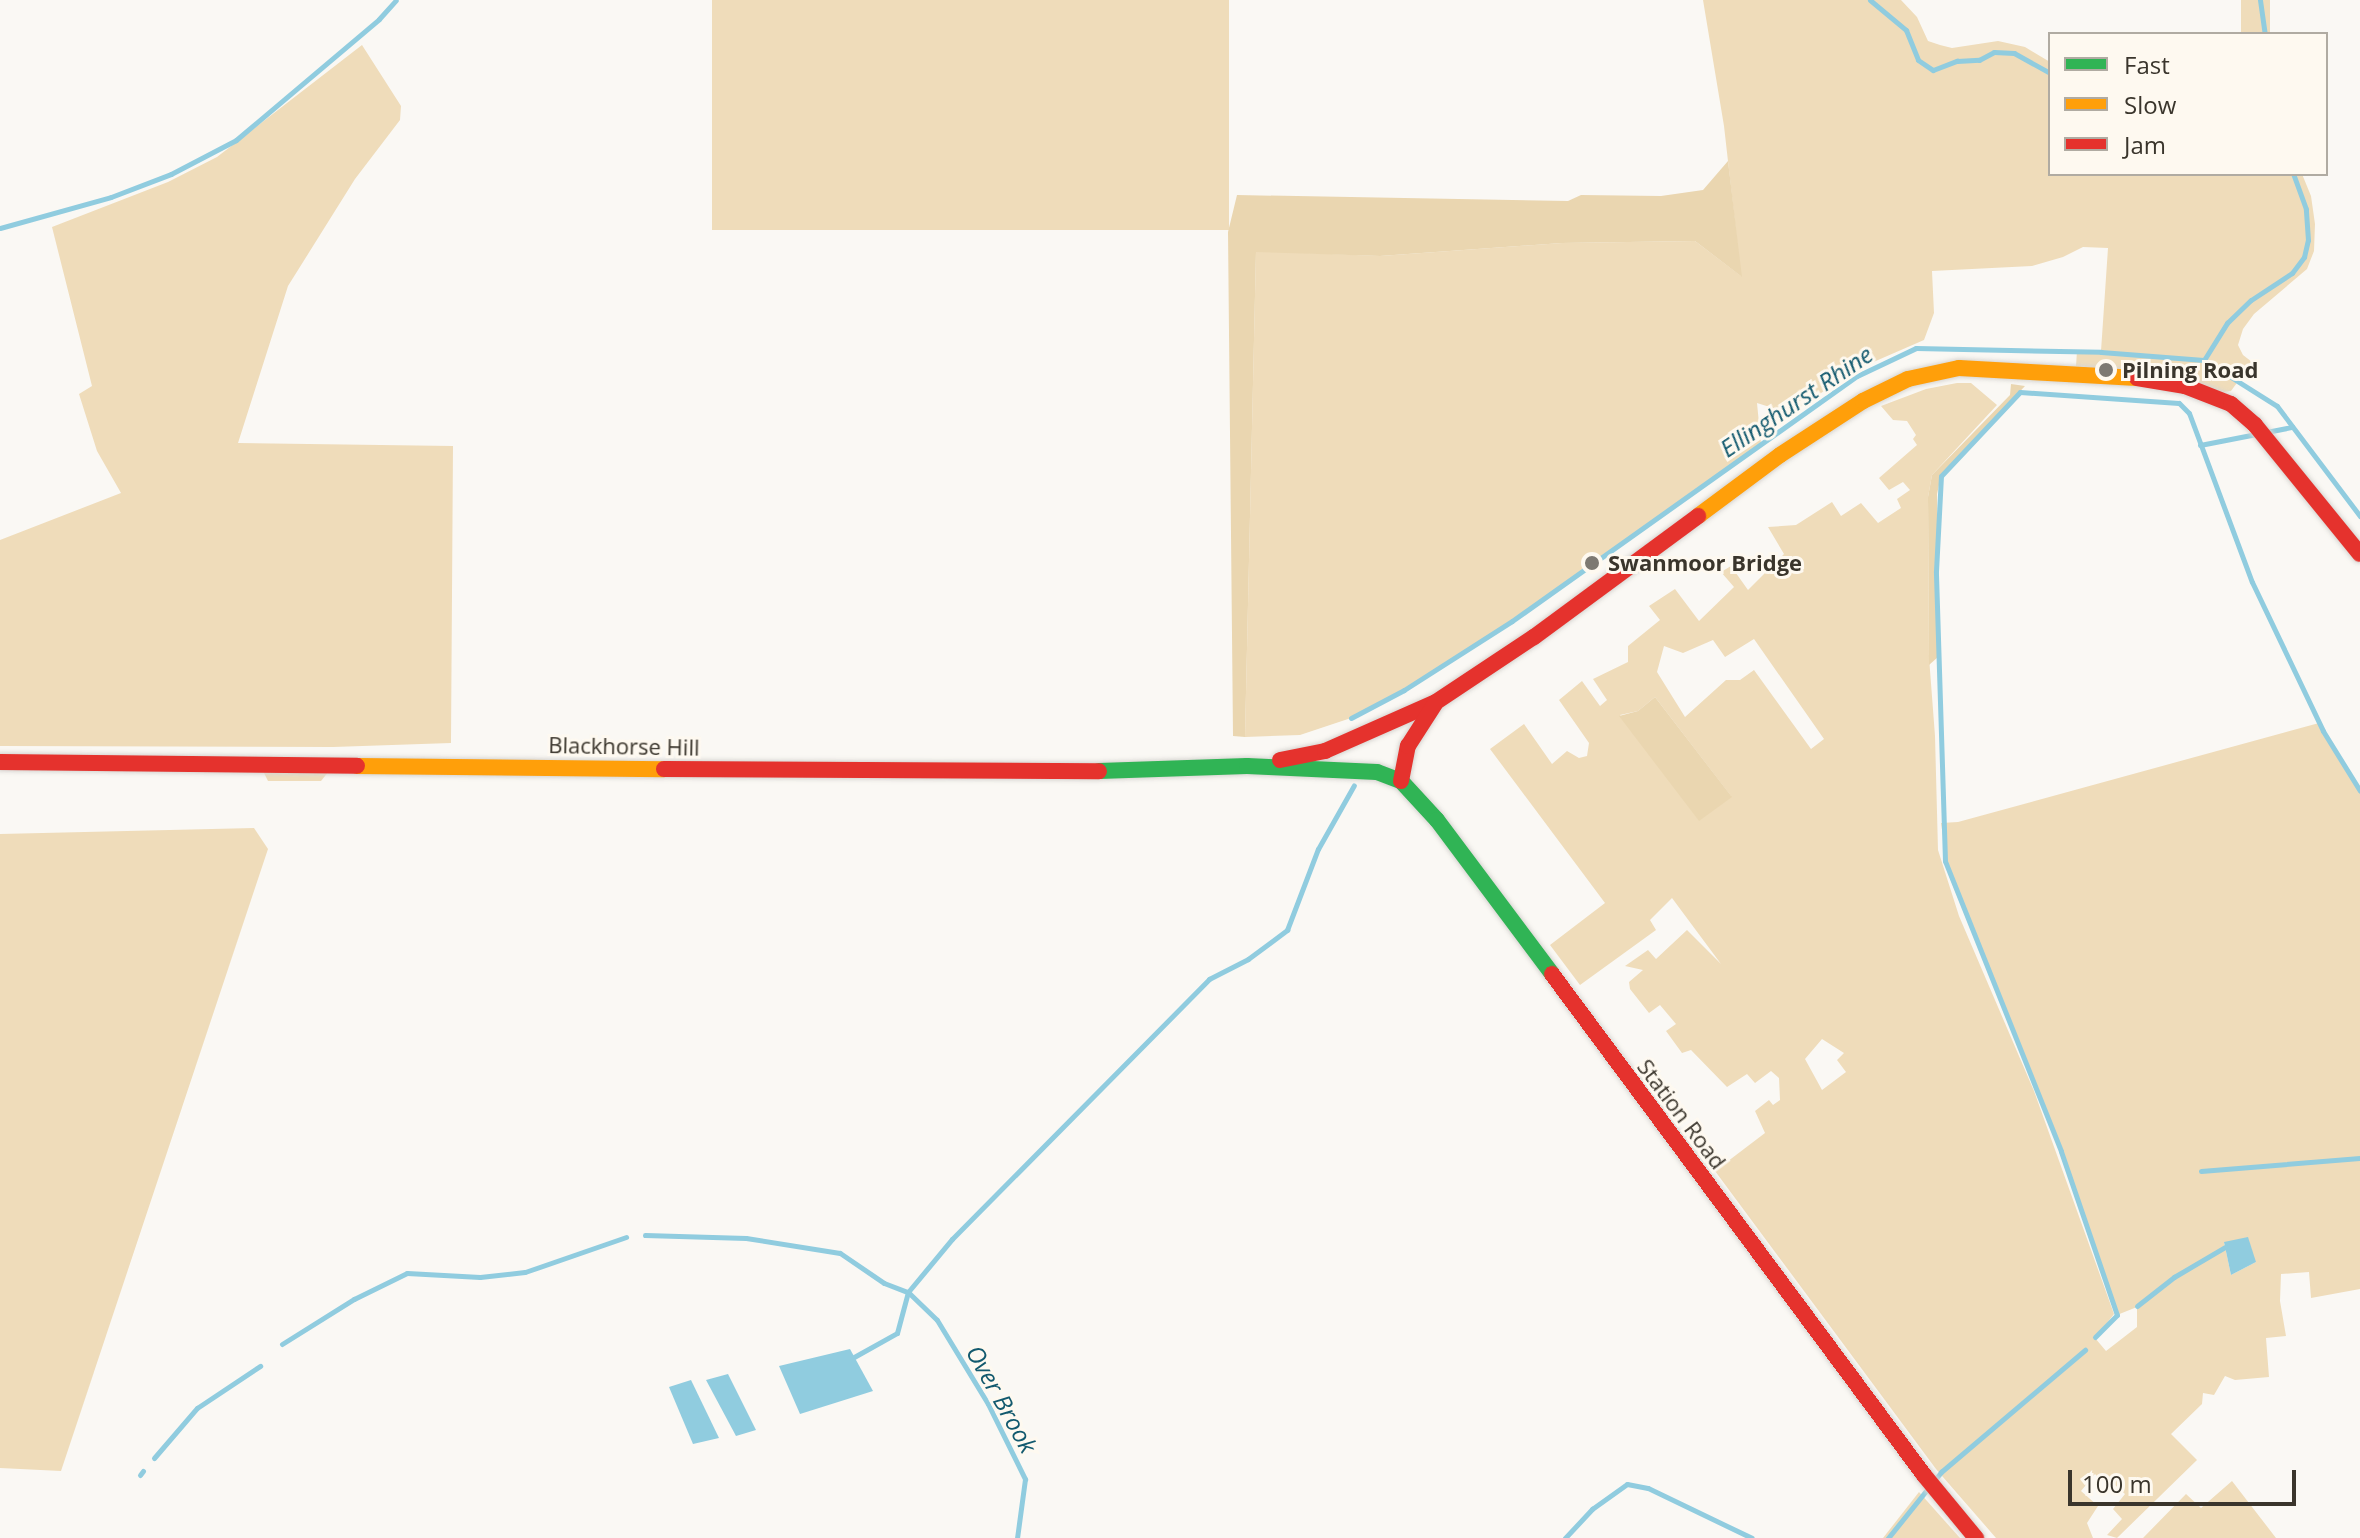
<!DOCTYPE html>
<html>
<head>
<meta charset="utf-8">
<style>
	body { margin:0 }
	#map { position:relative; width:2360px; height:1538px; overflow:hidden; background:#faf8f4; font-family:"Open Sans",sans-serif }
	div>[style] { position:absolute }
	.green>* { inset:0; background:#efdcba; transform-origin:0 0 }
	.forest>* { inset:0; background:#ead6b0 }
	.water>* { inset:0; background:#90ccdf }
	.stream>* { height:5px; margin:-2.5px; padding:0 2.5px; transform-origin:2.5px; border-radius:2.5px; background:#90ccdf }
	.roads { filter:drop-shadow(0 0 2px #d7d5d1) drop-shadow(0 0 2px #d7d5d1) }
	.fast>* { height:16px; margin:-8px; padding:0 8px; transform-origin:8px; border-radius:8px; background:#30b455 }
	.slow>* { height:16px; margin:-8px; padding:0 8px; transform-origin:8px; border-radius:8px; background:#ff9f0a }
	.jam>* { height:16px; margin:-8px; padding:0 8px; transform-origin:8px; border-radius:8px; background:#e5322d }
	.dots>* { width:22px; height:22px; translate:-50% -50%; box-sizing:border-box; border:4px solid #fef9f0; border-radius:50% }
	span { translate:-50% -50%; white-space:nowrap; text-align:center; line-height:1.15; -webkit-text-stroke:6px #fef9f0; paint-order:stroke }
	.poi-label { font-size:22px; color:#3a352c; font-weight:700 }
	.left { translate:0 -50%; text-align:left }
	.street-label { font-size:22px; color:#3a352c }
	.water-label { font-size:24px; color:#12596e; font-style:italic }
	.legend { position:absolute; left:2048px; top:32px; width:280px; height:144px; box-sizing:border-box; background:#fef9f0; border:2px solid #b0aba2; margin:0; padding:10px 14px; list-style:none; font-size:24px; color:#3a352c }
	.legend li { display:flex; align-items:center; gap:16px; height:40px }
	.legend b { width:40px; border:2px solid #b0aba2 }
	.scale { position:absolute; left:2068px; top:1470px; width:228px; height:36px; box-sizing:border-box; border:4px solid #3a352c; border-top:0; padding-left:10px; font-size:24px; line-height:28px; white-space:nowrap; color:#3a352c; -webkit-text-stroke:6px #fef9f0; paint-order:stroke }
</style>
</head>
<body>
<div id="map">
	<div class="green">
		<i style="left:712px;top:0;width:517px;height:230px"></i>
		<i style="clip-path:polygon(1703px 0,1901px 0,1917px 17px,1928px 41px,1940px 45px,1952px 48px,1998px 41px,2025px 47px,2050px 62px,2050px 174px,2302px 174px,2311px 196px,2315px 224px,2314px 251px,2307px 269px,2254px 314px,2243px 329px,2238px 345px,2243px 355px,2252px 362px,2231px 391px,2224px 392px,2152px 374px,2076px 366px,2077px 351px,2101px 351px,2108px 248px,2083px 247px,2063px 257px,2032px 266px,1932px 271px,1934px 313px,1924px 340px,1855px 370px,1796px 410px,1786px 412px,1757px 403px,1761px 444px,1512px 621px,1404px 690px,1351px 718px,1300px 735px,1245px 737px,1256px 251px,1380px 256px,1562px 243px,1695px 241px,1741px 276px,1724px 126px)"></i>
		<i style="left:2241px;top:0;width:29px;height:34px"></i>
		<i style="clip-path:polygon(362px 45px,401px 106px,400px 120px,355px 179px,288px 286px,238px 443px,453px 446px,451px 743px,333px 747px,0 746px,0 540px,121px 493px,97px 451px,79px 394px,92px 386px,52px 227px,168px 182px,217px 157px)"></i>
		<i style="clip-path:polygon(evenodd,1957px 383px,1971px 383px,1997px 405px,1932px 475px,1928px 497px,1929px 657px,1935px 736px,1938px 850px,1959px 916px,2034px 1091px,2114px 1314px,2095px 1338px,2106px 1351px,2137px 1327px,2137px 1307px,2117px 1315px,2061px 1151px,1949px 876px,1941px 823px,1958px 822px,2319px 723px,2360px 791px,2360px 1289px,2311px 1298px,2309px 1272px,2281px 1274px,2280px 1301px,2286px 1336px,2266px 1338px,2269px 1377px,2235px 1380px,2225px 1376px,2214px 1395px,2203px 1393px,2202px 1404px,2171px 1434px,2197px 1460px,2117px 1538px,2107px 1535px,2122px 1519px,2113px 1509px,2125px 1494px,2105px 1476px,2100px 1479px,2095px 1474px,2081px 1491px,2098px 1506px,2087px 1523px,2093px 1538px,1996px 1538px,1936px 1469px,1715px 1171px,1765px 1133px,1755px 1111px,1769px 1100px,1773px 1105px,1780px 1100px,1779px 1078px,1771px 1071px,1755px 1083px,1747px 1074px,1727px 1087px,1691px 1050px,1682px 1053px,1666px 1031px,1676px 1024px,1660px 1005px,1649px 1013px,1630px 989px,1629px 982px,1643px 970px,1625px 966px,1648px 950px,1656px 959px,1687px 930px,1721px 964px,1672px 898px,1650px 920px,1656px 930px,1580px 985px,1550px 945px,1605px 903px,1490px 749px,1524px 724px,1552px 764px,1567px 751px,1579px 758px,1587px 756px,1589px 743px,1559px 700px,1582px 681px,1600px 706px,1607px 700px,1593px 679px,1628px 662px,1628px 646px,1660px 620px,1649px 606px,1675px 589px,1699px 621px,1734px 587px,1721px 572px,1731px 566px,1748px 590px,1784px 554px,1768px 527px,1796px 525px,1832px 502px,1841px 516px,1861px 503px,1878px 523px,1901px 508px,1897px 499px,1910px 490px,1903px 482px,1889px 490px,1879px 478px,1917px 445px,1913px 439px,1916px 435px,1907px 421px,1893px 420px,1881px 406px,1926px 389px,1957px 383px,1754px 639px,1824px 739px,1811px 749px,1754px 670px,1740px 680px,1726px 680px,1685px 717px,1657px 672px,1664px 646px,1683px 653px,1713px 640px,1725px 657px,1754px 639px,1957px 383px,1655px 697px,1731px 796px,1699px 820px,1620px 715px,1638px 711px,1655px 697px,1957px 383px,1822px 1039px,1844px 1053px,1837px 1060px,1846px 1072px,1822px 1090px,1805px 1059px,1822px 1039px,1957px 383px,2224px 1242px,2256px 1262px,2231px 1275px,2224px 1242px)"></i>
		<i style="clip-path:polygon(263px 771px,329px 771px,321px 781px,268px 781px)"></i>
		<i style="clip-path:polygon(254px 828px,268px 849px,61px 1471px,0 1468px,0 834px)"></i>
		<i style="clip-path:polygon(2232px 1481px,2276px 1538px,2143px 1538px,2186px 1494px,2201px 1508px)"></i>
		<i style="clip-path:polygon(1919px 1492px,1960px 1538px,1883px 1538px)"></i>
	</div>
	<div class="forest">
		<i style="clip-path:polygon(1728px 161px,1742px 277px,1695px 241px,1562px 243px,1380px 256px,1256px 252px,1245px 737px,1233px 736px,1228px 232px,1237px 195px,1568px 201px,1581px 195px,1661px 196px,1703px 190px)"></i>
		<i style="clip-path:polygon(2011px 384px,2025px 386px,1941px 476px,1937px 494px,1938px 657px,1929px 665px,1928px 497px,1932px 475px,2010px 395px)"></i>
		<i style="clip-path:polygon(1655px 697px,1732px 797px,1699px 821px,1619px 716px,1638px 711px)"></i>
	</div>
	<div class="water">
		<i style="clip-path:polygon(2248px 1237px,2256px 1262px,2231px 1275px,2224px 1242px)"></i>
		<i style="clip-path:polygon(850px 1349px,873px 1391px,800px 1414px,779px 1366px)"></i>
		<i style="clip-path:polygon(728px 1374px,756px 1430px,736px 1436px,706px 1380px)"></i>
		<i style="clip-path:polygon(691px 1380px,719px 1438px,693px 1444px,669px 1387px)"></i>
	</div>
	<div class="stream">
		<i style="left:1870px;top:0;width:47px;rotate:39.8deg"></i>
		<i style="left:1906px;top:30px;width:32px;rotate:68deg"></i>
		<i style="left:1918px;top:60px;width:18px;rotate:34deg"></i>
		<i style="left:1933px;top:70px;width:26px;rotate:-21deg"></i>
		<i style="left:1957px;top:61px;width:22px;rotate:-3deg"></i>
		<i style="left:1979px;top:60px;width:17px;rotate:-28deg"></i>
		<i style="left:1994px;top:52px;width:20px;rotate:3deg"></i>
		<i style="left:2014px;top:53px;width:41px;rotate:29.1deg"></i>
		<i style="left:2260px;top:0;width:34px;rotate:82deg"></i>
		<i style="left:0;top:228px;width:115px;rotate:-15.6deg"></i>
		<i style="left:111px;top:197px;width:64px;rotate:-21deg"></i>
		<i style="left:171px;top:174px;width:73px;rotate:-27.6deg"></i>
		<i style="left:236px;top:140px;width:187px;rotate:-40.2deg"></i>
		<i style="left:379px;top:19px;width:25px;rotate:-48deg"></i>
		<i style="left:2204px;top:360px;width:44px;rotate:-58.1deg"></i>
		<i style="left:2227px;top:323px;width:33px;rotate:-44deg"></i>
		<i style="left:2251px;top:300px;width:49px;rotate:-33.4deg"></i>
		<i style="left:2292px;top:273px;width:20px;rotate:-53deg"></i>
		<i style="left:2304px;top:257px;width:17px;rotate:-77deg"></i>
		<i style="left:2308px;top:240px;width:31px;rotate:-94deg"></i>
		<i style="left:2306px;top:209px;width:37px;rotate:-110deg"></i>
		<i style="left:2200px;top:445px;width:94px;rotate:-11.1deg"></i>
		<i style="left:1351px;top:718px;width:60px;rotate:-27.8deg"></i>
		<i style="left:1404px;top:690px;width:128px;rotate:-32.6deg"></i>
		<i style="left:1512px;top:621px;width:423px;rotate:-35.4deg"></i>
		<i style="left:1857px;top:376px;width:65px;rotate:-25.4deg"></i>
		<i style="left:1916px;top:348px;width:185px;rotate:1.2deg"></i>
		<i style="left:2101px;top:352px;width:103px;rotate:4.4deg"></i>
		<i style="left:2204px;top:360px;width:86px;rotate:32.2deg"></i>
		<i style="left:2277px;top:406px;width:138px;rotate:53deg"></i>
		<i style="left:2201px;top:1171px;width:160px;rotate:-4.7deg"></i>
		<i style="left:645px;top:1235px;width:101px;rotate:1.7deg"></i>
		<i style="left:746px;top:1238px;width:95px;rotate:9.1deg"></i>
		<i style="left:840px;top:1253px;width:53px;rotate:34.3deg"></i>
		<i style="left:884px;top:1283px;width:26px;rotate:21deg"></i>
		<i style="left:908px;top:1292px;width:40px;rotate:44deg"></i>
		<i style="left:937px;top:1320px;width:98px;rotate:58.7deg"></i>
		<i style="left:988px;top:1404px;width:84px;rotate:63.7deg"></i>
		<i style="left:1025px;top:1479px;width:60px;rotate:97.7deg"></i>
		<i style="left:2137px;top:1306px;width:47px;rotate:-38.1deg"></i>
		<i style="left:2174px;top:1277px;width:59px;rotate:-30.5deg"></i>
		<i style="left:2095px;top:1337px;width:31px;rotate:-45deg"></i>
		<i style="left:2117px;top:1315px;width:173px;rotate:-108.9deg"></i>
		<i style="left:2061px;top:1151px;width:312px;rotate:-111.8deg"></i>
		<i style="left:1945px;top:861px;width:290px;rotate:-91.8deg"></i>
		<i style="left:1936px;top:571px;width:95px;rotate:-87deg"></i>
		<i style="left:1941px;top:476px;width:115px;rotate:-46.8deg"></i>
		<i style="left:2020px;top:392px;width:159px;rotate:4deg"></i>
		<i style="left:2179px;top:403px;width:14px;rotate:45deg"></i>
		<i style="left:2189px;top:413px;width:180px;rotate:69.6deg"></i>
		<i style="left:2252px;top:582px;width:165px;rotate:64.5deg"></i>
		<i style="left:2323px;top:731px;width:70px;rotate:58.3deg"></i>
		<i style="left:282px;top:1344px;width:85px;rotate:-32deg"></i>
		<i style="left:354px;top:1299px;width:59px;rotate:-26.1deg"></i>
		<i style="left:407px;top:1273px;width:73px;rotate:3.1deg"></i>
		<i style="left:480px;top:1277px;width:45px;rotate:-6.3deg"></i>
		<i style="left:525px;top:1272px;width:107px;rotate:-19.1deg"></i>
		<i style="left:854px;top:1357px;width:49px;rotate:-29.2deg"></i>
		<i style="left:897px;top:1333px;width:42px;rotate:-75deg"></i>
		<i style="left:908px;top:1292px;width:69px;rotate:-50.3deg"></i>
		<i style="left:952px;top:1239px;width:366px;rotate:-45.3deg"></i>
		<i style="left:1209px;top:979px;width:44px;rotate:-27.1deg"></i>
		<i style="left:1248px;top:959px;width:49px;rotate:-36.6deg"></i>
		<i style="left:1287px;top:930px;width:87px;rotate:-69.1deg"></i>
		<i style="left:1318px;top:849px;width:73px;rotate:-60.6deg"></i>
		<i style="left:154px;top:1458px;width:66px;rotate:-49.3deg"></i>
		<i style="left:197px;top:1408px;width:76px;rotate:-33.7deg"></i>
		<i style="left:140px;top:1475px;width:5px;rotate:-53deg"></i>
		<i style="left:1565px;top:1538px;width:40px;rotate:-47deg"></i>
		<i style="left:1592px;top:1509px;width:43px;rotate:-35.5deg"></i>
		<i style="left:1627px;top:1484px;width:21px;rotate:11deg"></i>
		<i style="left:1648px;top:1488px;width:115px;rotate:25.7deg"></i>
		<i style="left:1888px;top:1538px;width:85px;rotate:-51.2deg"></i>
		<i style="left:1941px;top:1472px;width:189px;rotate:-40.3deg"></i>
	</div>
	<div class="roads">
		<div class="fast">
			<i style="left:1099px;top:771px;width:148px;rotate:-1.9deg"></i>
			<i style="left:1247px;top:766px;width:130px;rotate:2.6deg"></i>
			<i style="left:1377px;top:772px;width:26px;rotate:21deg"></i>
			<i style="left:1401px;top:781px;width:53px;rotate:47.3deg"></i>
			<i style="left:1437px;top:820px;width:192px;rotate:53.2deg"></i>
		</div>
		<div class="slow">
			<i style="left:1698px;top:516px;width:102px;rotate:-36.6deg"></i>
			<i style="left:1780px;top:455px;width:99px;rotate:-33deg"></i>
			<i style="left:1863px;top:401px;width:50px;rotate:-26.1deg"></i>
			<i style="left:1908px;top:379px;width:52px;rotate:-12.2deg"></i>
			<i style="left:1959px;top:368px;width:178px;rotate:3.2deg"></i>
			<i style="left:357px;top:766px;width:307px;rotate:0.6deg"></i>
		</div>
		<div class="jam">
			<i style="left:2137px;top:378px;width:49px;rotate:9.5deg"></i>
			<i style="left:2185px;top:386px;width:49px;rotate:21.4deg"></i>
			<i style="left:2231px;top:404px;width:32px;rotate:41deg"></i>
			<i style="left:2255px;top:425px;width:166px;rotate:50.9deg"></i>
			<i style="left:1280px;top:760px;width:46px;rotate:-11.3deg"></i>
			<i style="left:1325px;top:751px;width:121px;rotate:-23.8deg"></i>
			<i style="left:1436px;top:702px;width:118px;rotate:-33.6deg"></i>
			<i style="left:1534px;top:637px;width:204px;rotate:-36.4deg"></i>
			<i style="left:0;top:762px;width:357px;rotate:0.6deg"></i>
			<i style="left:664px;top:769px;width:435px;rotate:0.3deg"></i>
			<i style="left:1401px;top:781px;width:36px;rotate:-79deg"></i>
			<i style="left:1408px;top:746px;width:50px;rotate:-57.3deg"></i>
			<i style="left:1552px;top:974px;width:624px;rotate:53.41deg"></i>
			<i style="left:1924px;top:1475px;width:82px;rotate:50.5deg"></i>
		</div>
	</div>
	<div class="dots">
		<i style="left:2106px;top:370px;background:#7d7972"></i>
		<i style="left:1592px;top:563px;background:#7d7972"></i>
	</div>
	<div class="poi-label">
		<span class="left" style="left:2122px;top:370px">Pilning Road</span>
		<span class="left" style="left:1608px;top:563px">Swanmoor Bridge</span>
	</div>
	<div class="street-label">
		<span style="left:624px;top:746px;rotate:1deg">Blackhorse Hill</span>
		<span style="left:1682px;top:1114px;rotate:53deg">Station Road</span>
	</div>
	<div class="water-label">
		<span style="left:1796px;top:401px;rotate:-34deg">Ellinghurst Rhine</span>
		<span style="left:1002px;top:1399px;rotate:61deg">Over Brook</span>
	</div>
	<ul class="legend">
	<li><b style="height:10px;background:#30b455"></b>Fast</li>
	<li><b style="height:10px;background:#ff9f0a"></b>Slow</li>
	<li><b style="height:10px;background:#e5322d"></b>Jam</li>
	</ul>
	<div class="scale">100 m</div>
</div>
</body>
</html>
